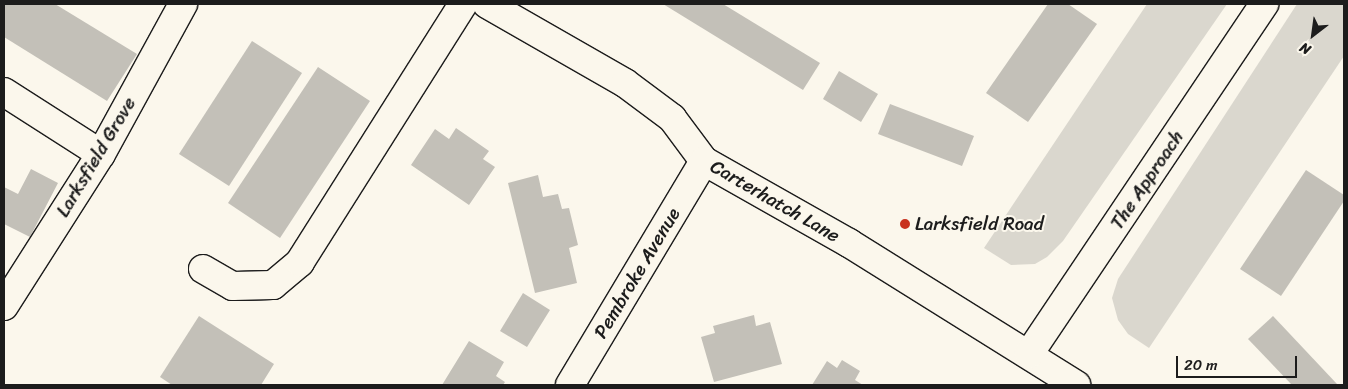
<!DOCTYPE html>
<html>
<head>
<meta charset="utf-8">
<style>
	body { margin:0 }
	#map { position:relative; width:1348px; height:389px; overflow:hidden; background:#fbf7ec; font-family:Sriracha,sans-serif }
	div>[style] { position:absolute }
	.green>* { inset:0; background:#dad7ce }
	.building>* { inset:0; background:#c3c0b8 }
	.roads { filter:drop-shadow(1px 0 #1c1c1c) drop-shadow(-1px 0 #1c1c1c) drop-shadow(0 1px #1c1c1c) drop-shadow(0 -1px #1c1c1c) }
	.minor>* { height:28px; margin:-14px; padding:0 14px; transform-origin:14px; border-radius:14px; background:#fbf7ec }
	.dots>* { width:14px; height:14px; translate:-50% -50%; box-sizing:border-box; border:2px solid #fbf7ec; border-radius:50% }
	span { translate:-50% -50%; white-space:nowrap; text-align:center; line-height:1.15; -webkit-text-stroke:4px #fbf7ec; paint-order:stroke }
	.street-label { font-size:19px; color:#1c1c1c }
	.poi-label { font-size:19px; color:#1c1c1c }
	.left { translate:0 -50%; text-align:left }
	.frame { position:absolute; inset:0; border:5px solid #1c1c1c; pointer-events:none }
	.north { position:absolute; left:1288px; top:10px; width:50px; height:50px; -webkit-text-stroke:4px #fbf7ec; paint-order:stroke; rotate:210deg; font-size:14px; font-weight:700; line-height:20px; text-align:center; color:#1c1c1c }
	.north::after { content:''; display:block; margin:auto; width:18px; height:22px; background:#1c1c1c; clip-path:polygon(50% 0,100% 100%,50% 72%,0 100%) }
	.scale { position:absolute; left:1176px; top:356px; width:121px; height:22px; box-sizing:border-box; border:2px solid #1c1c1c; border-top:0; padding-left:6px; font-size:15px; line-height:18px; white-space:nowrap; color:#1c1c1c; -webkit-text-stroke:4px #fbf7ec; paint-order:stroke }
</style>
</head>
<body>
<div id="map">
	<div class="green">
		<i style="clip-path:polygon(1147px 4px,1227px 4px,1063px 241px,1047px 257px,1035px 264px,1011px 265px,984px 248px)"></i>
		<i style="clip-path:polygon(1297px 4px,1344px 4px,1344px 56px,1149px 348px,1128px 334px,1118px 320px,1112px 298px,1118px 279px)"></i>
	</div>
	<div class="building">
		<i style="clip-path:polygon(4px 4px,55px 4px,137px 54px,107px 101px,4px 37px)"></i>
		<i style="clip-path:polygon(663px 4px,723px 4px,820px 63px,803px 90px)"></i>
		<i style="clip-path:polygon(1048px 4px,1068px 4px,1097px 24px,1028px 122px,986px 93px)"></i>
		<i style="clip-path:polygon(252px 41px,302px 73px,229px 186px,179px 154px)"></i>
		<i style="clip-path:polygon(318px 67px,370px 101px,280px 238px,228px 203px)"></i>
		<i style="clip-path:polygon(839px 71px,878px 94px,861px 122px,823px 99px)"></i>
		<i style="clip-path:polygon(890px 104px,974px 136px,962px 166px,878px 134px)"></i>
		<i style="clip-path:polygon(456px 128px,489px 151px,483px 159px,495px 167px,469px 205px,411px 165px,435px 129px,449px 139px)"></i>
		<i style="clip-path:polygon(31px 169px,58px 183px,30px 237px,4px 224px,4px 187px,18px 194px)"></i>
		<i style="clip-path:polygon(1306px 170px,1344px 195px,1344px 201px,1281px 296px,1240px 269px)"></i>
		<i style="clip-path:polygon(538px 175px,543px 197px,558px 194px,562px 209px,569px 208px,578px 245px,569px 248px,577px 283px,535px 293px,508px 183px)"></i>
		<i style="clip-path:polygon(523px 293px,550px 310px,527px 347px,500px 331px)"></i>
		<i style="clip-path:polygon(754px 315px,756px 326px,770px 322px,782px 364px,714px 382px,701px 337px,715px 333px,713px 326px)"></i>
		<i style="clip-path:polygon(199px 316px,274px 364px,261px 385px,172px 385px,160px 377px)"></i>
		<i style="clip-path:polygon(1273px 316px,1337px 384px,1335px 385px,1292px 385px,1248px 339px)"></i>
		<i style="clip-path:polygon(469px 341px,504px 362px,496px 376px,505px 382px,503px 385px,442px 385px)"></i>
		<i style="clip-path:polygon(842px 360px,860px 371px,855px 380px,863px 385px,812px 385px,827px 361px,837px 368px)"></i>
	</div>
	<div class="roads">
		<div class="minor">
			<i style="left:487px;top:4px;width:159px;rotate:29.8deg"></i>
			<i style="left:625px;top:83px;width:59px;rotate:36.7deg"></i>
			<i style="left:672px;top:118px;width:54px;rotate:53.3deg"></i>
			<i style="left:704px;top:161px;width:167px;rotate:29.5deg"></i>
			<i style="left:849px;top:243px;width:268px;rotate:32deg"></i>
			<i style="left:4px;top:92px;width:115px;rotate:32.6deg"></i>
			<i style="left:203px;top:269px;width:34px;rotate:30deg"></i>
			<i style="left:233px;top:286px;width:40px;rotate:-1.4deg"></i>
			<i style="left:273px;top:285px;width:35px;rotate:-40deg"></i>
			<i style="left:300px;top:262px;width:305px;rotate:-57.7deg"></i>
			<i style="left:4px;top:306px;width:180px;rotate:-57.5deg"></i>
			<i style="left:101px;top:154px;width:171px;rotate:-61.3deg"></i>
			<i style="left:1029px;top:354px;width:422px;rotate:-56.1deg"></i>
			<i style="left:570px;top:385px;width:261px;rotate:-59.1deg"></i>
		</div>
	</div>
	<div class="dots">
		<i style="left:905px;top:224px;background:#c8321e"></i>
	</div>
	<div class="street-label">
		<span style="left:96px;top:157px;rotate:-59deg">Larksfield Grove</span>
		<span style="left:1147px;top:180px;rotate:-56deg">The Approach</span>
		<span style="left:775px;top:201px;rotate:30deg">Carterhatch Lane</span>
		<span style="left:637px;top:273px;rotate:-59deg">Pembroke Avenue</span>
	</div>
	<div class="poi-label">
		<span class="left" style="left:915px;top:224px">Larksfield Road</span>
	</div>
	<div class="frame"></div>
	<div class="north">N</div>
	<div class="scale">20 m</div>
</div>
</body>
</html>
